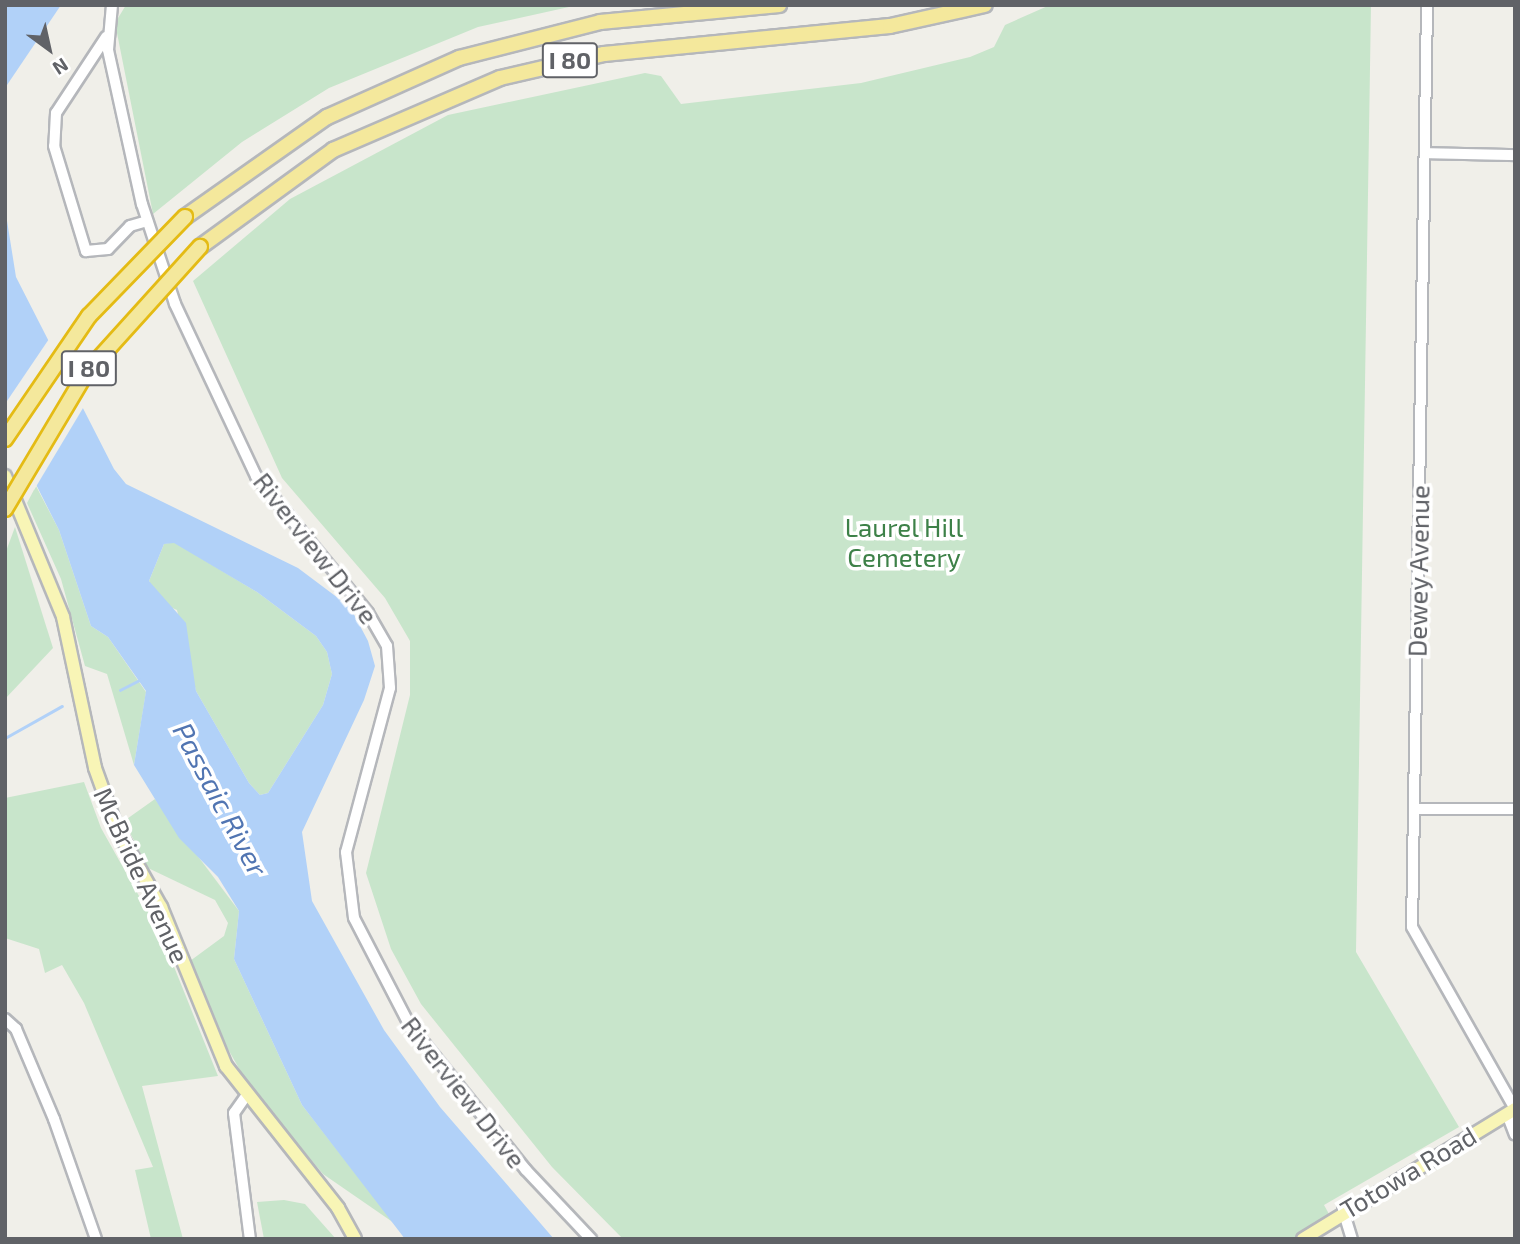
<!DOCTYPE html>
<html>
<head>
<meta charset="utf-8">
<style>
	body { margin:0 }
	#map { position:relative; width:1520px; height:1244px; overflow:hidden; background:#f0efe9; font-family:"Exo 2",sans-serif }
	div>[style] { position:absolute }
	.green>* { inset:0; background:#c8e5cb }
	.water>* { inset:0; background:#b1d1f8 }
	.pier>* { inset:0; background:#f0efe9 }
	.stream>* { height:2.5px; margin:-1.25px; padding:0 1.25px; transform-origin:1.25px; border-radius:1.25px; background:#b1d1f8 }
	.roads { filter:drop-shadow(2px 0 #b5b7bb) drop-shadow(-2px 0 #b5b7bb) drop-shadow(0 2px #b5b7bb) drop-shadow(0 -2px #b5b7bb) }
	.minor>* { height:10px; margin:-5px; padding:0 5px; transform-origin:5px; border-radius:5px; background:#fff }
	.major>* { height:12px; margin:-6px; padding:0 6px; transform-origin:6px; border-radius:6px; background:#f8f5b6 }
	.highway>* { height:14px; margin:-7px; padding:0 7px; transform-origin:7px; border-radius:7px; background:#f4e89c }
	.bridges { filter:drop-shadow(2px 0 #e4bb15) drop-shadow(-2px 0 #e4bb15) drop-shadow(0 2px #e4bb15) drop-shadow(0 -2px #e4bb15) }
	.highway-bridge>* { height:14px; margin:-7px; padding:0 7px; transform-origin:7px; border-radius:7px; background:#f4e89c }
	span { translate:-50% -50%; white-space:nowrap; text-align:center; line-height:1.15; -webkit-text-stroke:7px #fff; paint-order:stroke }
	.shield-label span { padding:2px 5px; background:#fff; border:2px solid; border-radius:5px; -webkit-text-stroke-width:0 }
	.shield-label { font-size:24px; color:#606267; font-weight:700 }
	.park-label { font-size:26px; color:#3d8148 }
	.street-label { font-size:26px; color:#606267 }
	.water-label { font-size:28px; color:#5175b2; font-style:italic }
	.frame { position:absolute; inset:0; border:7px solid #606267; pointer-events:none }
	.north { position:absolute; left:14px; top:14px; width:70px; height:70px; -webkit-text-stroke:5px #fff; paint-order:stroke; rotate:147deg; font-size:19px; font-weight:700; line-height:28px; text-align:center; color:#606267 }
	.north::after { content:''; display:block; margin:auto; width:24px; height:32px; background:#606267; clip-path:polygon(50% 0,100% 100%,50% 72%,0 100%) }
</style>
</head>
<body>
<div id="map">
	<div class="green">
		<i style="clip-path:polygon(126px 5px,578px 5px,478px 27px,329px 88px,242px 142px,153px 214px,115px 23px)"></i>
		<i style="clip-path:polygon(1050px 5px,1371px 5px,1356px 952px,1459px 1127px,1324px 1205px,1329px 1214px,1296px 1239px,623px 1239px,552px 1167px,421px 1004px,391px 949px,366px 873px,410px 695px,410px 641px,385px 598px,282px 478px,193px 281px,290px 199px,448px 115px,645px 73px,661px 76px,681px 104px,861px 83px,970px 57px,994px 47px,1005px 25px)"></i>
		<i style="clip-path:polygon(36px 486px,59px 530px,91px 626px,108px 637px,146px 692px,134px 765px,107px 674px,85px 666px,61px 579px,27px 503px)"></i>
		<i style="clip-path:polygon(15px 527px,53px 648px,5px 699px,5px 554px)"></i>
		<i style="clip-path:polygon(174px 542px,257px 592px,316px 636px,327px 652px,332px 674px,323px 705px,268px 793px,260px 795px,249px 783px,196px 691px,177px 610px,163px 604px,149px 581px,164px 544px)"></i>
		<i style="clip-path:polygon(84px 782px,101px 828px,162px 937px,218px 1076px,142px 1086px,183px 1239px,151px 1239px,135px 1170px,153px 1167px,84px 1003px,62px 965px,45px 973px,39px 949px,5px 938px,5px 798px)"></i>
		<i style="clip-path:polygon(155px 799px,239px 911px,234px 959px,302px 1105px,394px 1223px,323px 1174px,249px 1086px,220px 1035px,190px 961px,224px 936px,228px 923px,215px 900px,148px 868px,124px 821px)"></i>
		<i style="clip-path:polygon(284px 1200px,305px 1204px,336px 1239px,264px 1239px,257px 1202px)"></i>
	</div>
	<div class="water">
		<i style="clip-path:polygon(5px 5px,61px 5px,5px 88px)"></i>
		<i style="clip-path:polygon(evenodd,5px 208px,16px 277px,114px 469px,126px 484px,298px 568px,350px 607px,368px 641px,375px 666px,364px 700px,302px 832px,312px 901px,384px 1030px,440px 1107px,554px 1239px,405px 1239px,302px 1105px,234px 959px,239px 911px,218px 877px,179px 838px,134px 765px,146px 691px,108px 637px,91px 626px,59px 530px,5px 423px,5px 208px,174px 543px,257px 592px,316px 636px,327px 652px,332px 674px,323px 705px,268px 793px,260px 795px,249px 783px,196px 691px,186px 623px,149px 581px,164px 544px,174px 543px)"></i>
	</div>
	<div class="pier">
		<i style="clip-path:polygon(51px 336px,86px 403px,34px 490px,5px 431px,5px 404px)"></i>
	</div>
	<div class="stream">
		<i style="left:120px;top:690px;width:22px;rotate:-27deg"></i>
		<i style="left:5px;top:738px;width:65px;rotate:-29.3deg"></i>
	</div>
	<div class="roads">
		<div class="minor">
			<i style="left:112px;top:5px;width:45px;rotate:95.1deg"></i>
			<i style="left:108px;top:50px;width:158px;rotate:77.6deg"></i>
			<i style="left:142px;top:204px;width:105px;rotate:71.7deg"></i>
			<i style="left:175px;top:304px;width:190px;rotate:64.8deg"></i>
			<i style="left:256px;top:476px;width:177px;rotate:50.7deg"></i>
			<i style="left:368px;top:613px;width:38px;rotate:60deg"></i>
			<i style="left:387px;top:646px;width:42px;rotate:85.9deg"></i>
			<i style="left:390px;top:688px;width:170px;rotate:105deg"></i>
			<i style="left:346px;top:852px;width:66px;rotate:83.1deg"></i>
			<i style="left:354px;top:918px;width:119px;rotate:62.6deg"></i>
			<i style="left:409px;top:1024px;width:187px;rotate:51.3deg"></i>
			<i style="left:526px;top:1170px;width:95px;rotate:46.7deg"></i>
			<i style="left:1427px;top:5px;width:922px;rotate:90.93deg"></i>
			<i style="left:1412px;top:927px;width:209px;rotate:60.5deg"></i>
			<i style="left:106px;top:37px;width:91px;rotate:123.3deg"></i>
			<i style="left:56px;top:113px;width:33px;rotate:93deg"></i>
			<i style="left:54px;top:146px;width:110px;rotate:73.1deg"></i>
			<i style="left:86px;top:251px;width:22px;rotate:-5deg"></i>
			<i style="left:108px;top:249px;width:32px;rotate:-46deg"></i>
			<i style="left:130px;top:226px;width:18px;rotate:-16deg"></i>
			<i style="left:1425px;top:153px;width:90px;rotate:1.3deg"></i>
			<i style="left:1414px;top:809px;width:101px"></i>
			<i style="left:5px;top:1019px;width:15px;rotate:42deg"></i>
			<i style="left:16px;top:1029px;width:98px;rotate:67.1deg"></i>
			<i style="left:54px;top:1119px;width:127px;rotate:70.7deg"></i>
			<i style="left:246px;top:1096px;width:21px;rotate:125deg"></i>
			<i style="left:234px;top:1113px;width:127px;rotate:82.8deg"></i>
			<i style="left:1507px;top:1114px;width:22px;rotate:69deg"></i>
			<i style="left:1343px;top:1210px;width:30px;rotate:73deg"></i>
		</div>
		<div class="major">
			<i style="left:5px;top:476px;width:152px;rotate:67.6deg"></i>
			<i style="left:63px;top:617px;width:154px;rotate:78deg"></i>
			<i style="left:95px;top:768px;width:65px;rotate:70.2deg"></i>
			<i style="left:117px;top:829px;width:90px;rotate:60.6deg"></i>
			<i style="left:161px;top:907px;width:172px;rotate:67.8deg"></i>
			<i style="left:226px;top:1066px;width:181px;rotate:51.7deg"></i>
			<i style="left:338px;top:1208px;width:35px;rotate:61deg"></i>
			<i style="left:1303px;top:1239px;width:249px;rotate:-31.5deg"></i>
		</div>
		<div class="highway">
			<i style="left:185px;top:217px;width:174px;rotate:-35.2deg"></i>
			<i style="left:327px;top:117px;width:145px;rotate:-24.1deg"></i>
			<i style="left:459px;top:58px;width:146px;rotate:-14.3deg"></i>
			<i style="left:600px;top:22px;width:180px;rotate:-5.4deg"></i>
			<i style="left:200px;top:247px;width:165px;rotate:-36.1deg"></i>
			<i style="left:333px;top:150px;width:182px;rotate:-23.3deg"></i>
			<i style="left:500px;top:78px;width:107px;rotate:-13deg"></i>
			<i style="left:604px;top:54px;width:287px;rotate:-5.6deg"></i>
			<i style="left:890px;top:26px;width:97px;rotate:-12.5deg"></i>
		</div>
	</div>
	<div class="bridges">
		<div class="highway-bridge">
			<i style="left:5px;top:439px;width:149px;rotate:-55.7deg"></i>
			<i style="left:89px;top:316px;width:138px;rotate:-45.9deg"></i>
			<i style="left:5px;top:509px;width:158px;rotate:-59.2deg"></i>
			<i style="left:86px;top:373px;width:170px;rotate:-47.9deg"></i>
		</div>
	</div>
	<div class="shield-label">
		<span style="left:570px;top:60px">I 80</span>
		<span style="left:89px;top:368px">I 80</span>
	</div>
	<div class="park-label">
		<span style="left:904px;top:542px">Laurel Hill<br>Cemetery</span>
	</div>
	<div class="street-label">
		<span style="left:316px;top:548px;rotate:52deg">Riverview Drive</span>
		<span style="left:1418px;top:571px;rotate:-89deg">Dewey Avenue</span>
		<span style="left:142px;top:875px;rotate:65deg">McBride Avenue</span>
		<span style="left:464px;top:1092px;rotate:52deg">Riverview Drive</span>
		<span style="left:1408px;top:1172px;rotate:-31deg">Totowa Road</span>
	</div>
	<div class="water-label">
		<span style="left:221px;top:799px;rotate:62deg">Passaic River</span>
	</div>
	<div class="frame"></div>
	<div class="north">N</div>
</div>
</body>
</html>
